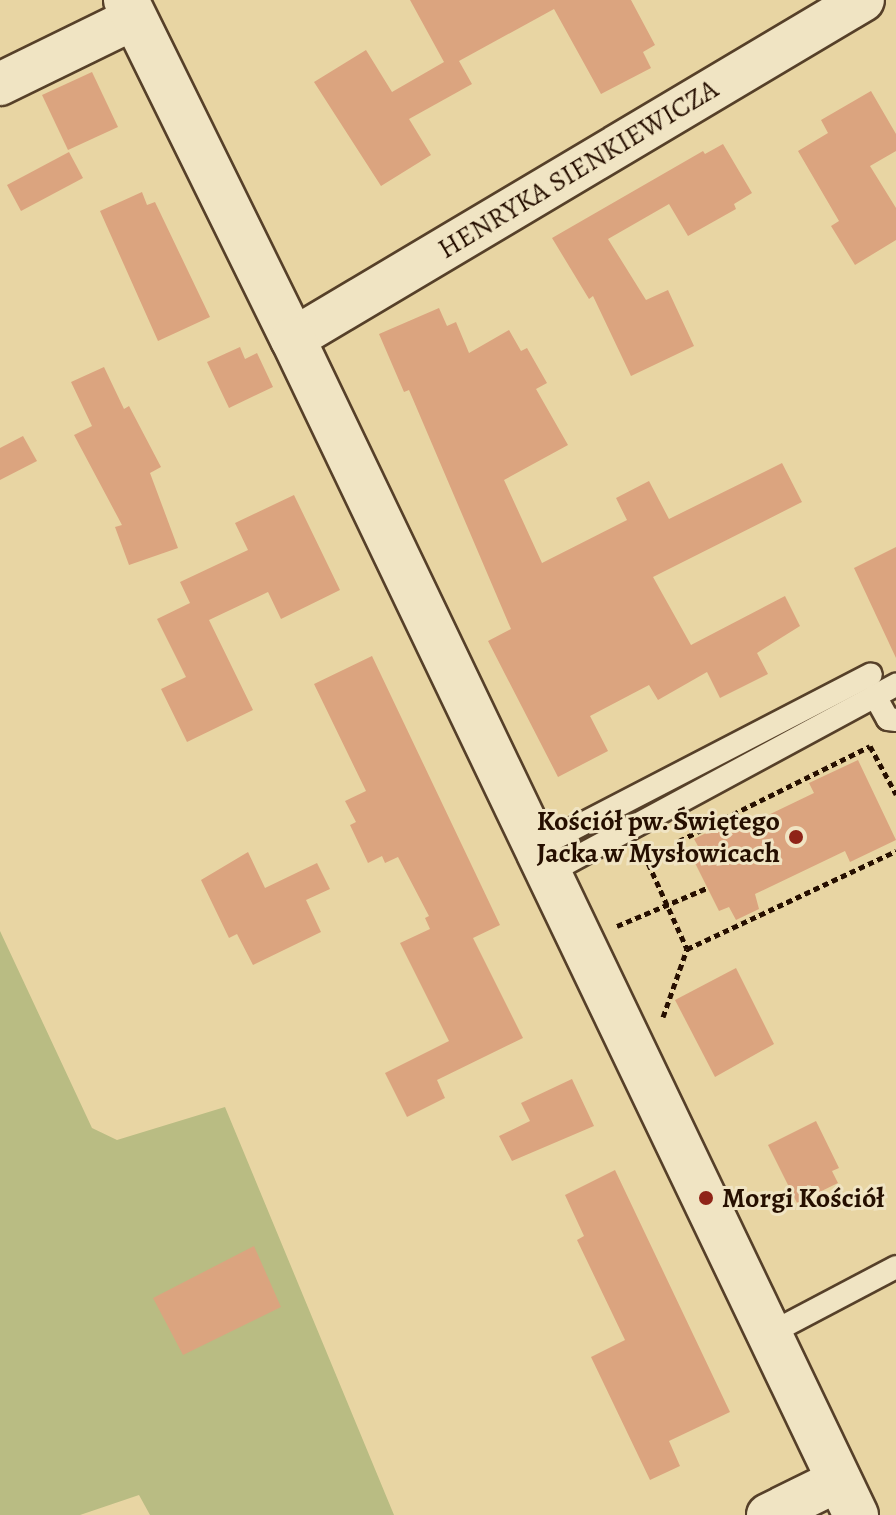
<!DOCTYPE html>
<html>
<head>
<meta charset="utf-8">
<style>
	body { margin:0 }
	#map { position:relative; width:896px; height:1515px; overflow:hidden; background:#e8d5a3; font-family:Alegreya,serif }
	div>[style] { position:absolute }
	.green>* { inset:0; background:#b9bc83 }
	.building>* { inset:0; background:#dba47f }
	.path>* { height:5px; margin-top:-2.5px; transform-origin:0; background:repeating-linear-gradient(90deg,#260f00 0 6px,transparent 0 10px) }
	.roads { filter:drop-shadow(2px 0 #564029) drop-shadow(-2px 0 #564029) drop-shadow(0 2px #564029) drop-shadow(0 -2px #564029) }
	.lane>* { height:22px; margin:-11px; padding:0 11px; transform-origin:11px; border-radius:11px; background:#f0e4c3 }
	.street>* { height:42px; margin:-21px; padding:0 21px; transform-origin:21px; border-radius:21px; background:#f0e4c3 }
	.secondary>* { height:44px; margin:-22px; padding:0 22px; transform-origin:22px; border-radius:22px; background:#f0e4c3 }
	.dots>* { width:22px; height:22px; translate:-50% -50%; box-sizing:border-box; border:4px solid #f0e4c3; border-radius:50% }
	span { translate:-50% -50%; white-space:nowrap; text-align:center; line-height:1.15; -webkit-text-stroke:6px #f0e4c3; paint-order:stroke }
	.street-label { font-size:28px; color:#260f00 }
	.poi-label { font-size:28px; color:#260f00; font-weight:700 }
	.right { translate:-100% -50%; text-align:right }
	.left { translate:0 -50%; text-align:left }
</style>
</head>
<body>
<div id="map">
	<div class="green">
		<i style="clip-path:polygon(0 931px,92px 1128px,117px 1140px,225px 1107px,394px 1515px,150px 1515px,139px 1495px,80px 1515px,0 1515px)"></i>
	</div>
	<div class="building">
		<i style="clip-path:polygon(410px 0,631px 0,655px 45px,643px 52px,651px 68px,601px 94px,554px 9px,459px 61px,472px 84px,409px 119px,431px 155px,381px 186px,314px 82px,366px 50px,392px 92px,444px 62px)"></i>
		<i style="clip-path:polygon(92px 72px,118px 127px,68px 150px,42px 95px)"></i>
		<i style="clip-path:polygon(871px 91px,896px 134px,896px 151px,870px 166px,896px 208px,896px 240px,855px 265px,831px 226px,839px 221px,798px 151px,828px 133px,821px 120px)"></i>
		<i style="clip-path:polygon(723px 144px,752px 193px,734px 204px,736px 209px,688px 236px,669px 204px,608px 239px,646px 300px,668px 290px,694px 346px,631px 376px,593px 296px,589px 299px,552px 238px,703px 151px,705px 154px)"></i>
		<i style="clip-path:polygon(69px 152px,83px 178px,21px 211px,7px 185px)"></i>
		<i style="clip-path:polygon(142px 192px,147px 205px,155px 202px,210px 317px,158px 341px,100px 211px)"></i>
		<i style="clip-path:polygon(439px 308px,447px 326px,456px 322px,469px 353px,509px 330px,521px 351px,527px 348px,547px 383px,536px 389px,568px 445px,504px 480px,542px 563px,627px 520px,616px 498px,649px 481px,669px 519px,782px 463px,802px 502px,653px 577px,691px 645px,785px 596px,800px 626px,757px 653px,768px 674px,720px 698px,707px 672px,658px 700px,649px 685px,590px 716px,608px 751px,558px 777px,488px 641px,511px 629px,409px 390px,404px 392px,379px 334px)"></i>
		<i style="clip-path:polygon(240px 347px,245px 359px,257px 353px,273px 387px,229px 408px,207px 362px)"></i>
		<i style="clip-path:polygon(104px 367px,124px 409px,129px 406px,161px 467px,150px 473px,178px 548px,129px 565px,115px 527px,122px 525px,74px 435px,92px 426px,71px 382px)"></i>
		<i style="clip-path:polygon(23px 436px,37px 461px,0 480px,0 448px)"></i>
		<i style="clip-path:polygon(294px 495px,340px 590px,281px 619px,268px 592px,209px 620px,253px 710px,187px 742px,161px 689px,186px 677px,157px 619px,190px 603px,180px 582px,248px 550px,235px 523px)"></i>
		<i style="clip-path:polygon(896px 547px,896px 658px,854px 568px)"></i>
		<i style="clip-path:polygon(372px 656px,500px 925px,473px 938px,523px 1038px,437px 1080px,445px 1098px,407px 1117px,385px 1073px,449px 1041px,400px 943px,430px 929px,425px 918px,429px 916px,398px 857px,385px 863px,382px 856px,368px 863px,350px 825px,356px 822px,345px 801px,366px 791px,314px 684px)"></i>
		<i style="clip-path:polygon(858px 760px,896px 840px,850px 862px,845px 851px,755px 894px,759px 909px,736px 920px,729px 907px,719px 911px,690px 853px,699px 848px,694px 839px,720px 826px,725px 836px,814px 793px,809px 783px)"></i>
		<i style="clip-path:polygon(248px 852px,265px 888px,317px 863px,330px 889px,306px 900px,321px 932px,253px 965px,237px 934px,229px 938px,201px 880px)"></i>
		<i style="clip-path:polygon(736px 968px,774px 1044px,715px 1077px,675px 1000px)"></i>
		<i style="clip-path:polygon(572px 1079px,594px 1126px,512px 1161px,499px 1136px,530px 1121px,521px 1103px)"></i>
		<i style="clip-path:polygon(816px 1121px,839px 1168px,832px 1171px,838px 1183px,797px 1203px,768px 1145px)"></i>
		<i style="clip-path:polygon(615px 1170px,730px 1412px,669px 1441px,680px 1466px,650px 1480px,591px 1357px,625px 1340px,577px 1240px,584px 1236px,565px 1195px)"></i>
		<i style="clip-path:polygon(254px 1246px,281px 1307px,183px 1355px,153px 1298px)"></i>
	</div>
	<div class="path">
		<i style="left:679px;top:841px;width:213px;rotate:-26.4deg"></i>
		<i style="left:870px;top:746px;width:55px;rotate:61.6deg"></i>
		<i style="left:644px;top:854px;width:104px;rotate:65.6deg"></i>
		<i style="left:617px;top:926px;width:98px;rotate:-22.9deg"></i>
		<i style="left:663px;top:1017px;width:72px;rotate:-70.6deg"></i>
		<i style="left:687px;top:949px;width:231px;rotate:-25.1deg"></i>
	</div>
	<div class="roads">
		<div class="lane">
			<i style="left:875px;top:696px;width:26px;rotate:61deg"></i>
			<i style="left:888px;top:719px;width:8px;rotate:7deg"></i>
			<i style="left:536px;top:848px;width:377px;rotate:-27.4deg"></i>
			<i style="left:548px;top:873px;width:396px;rotate:-28.4deg"></i>
			<i style="left:771px;top:1333px;width:141px;rotate:-27.8deg"></i>
		</div>
		<div class="street">
			<i style="left:0;top:84px;width:150px;rotate:-26.1deg"></i>
			<i style="left:293px;top:339px;width:663px;rotate:-30.74deg"></i>
			<i style="left:768px;top:1515px;width:79px;rotate:-26.2deg"></i>
		</div>
		<div class="secondary">
			<i style="left:126px;top:0;width:378px;rotate:63.8deg"></i>
			<i style="left:293px;top:339px;width:1304px;rotate:64.42deg"></i>
		</div>
	</div>
	<div class="dots">
		<i style="left:796px;top:837px;background:#8f2418"></i>
		<i style="left:706px;top:1198px;background:#8f2418"></i>
	</div>
	<div class="street-label">
		<span style="left:578px;top:169px;rotate:-31deg">HENRYKA SIENKIEWICZA</span>
	</div>
	<div class="poi-label">
		<span class="right" style="left:780px;top:837px">Kościół pw. Świętego<br>Jacka w Mysłowicach</span>
		<span class="left" style="left:722px;top:1198px">Morgi Kościół</span>
	</div>
</div>
</body>
</html>
